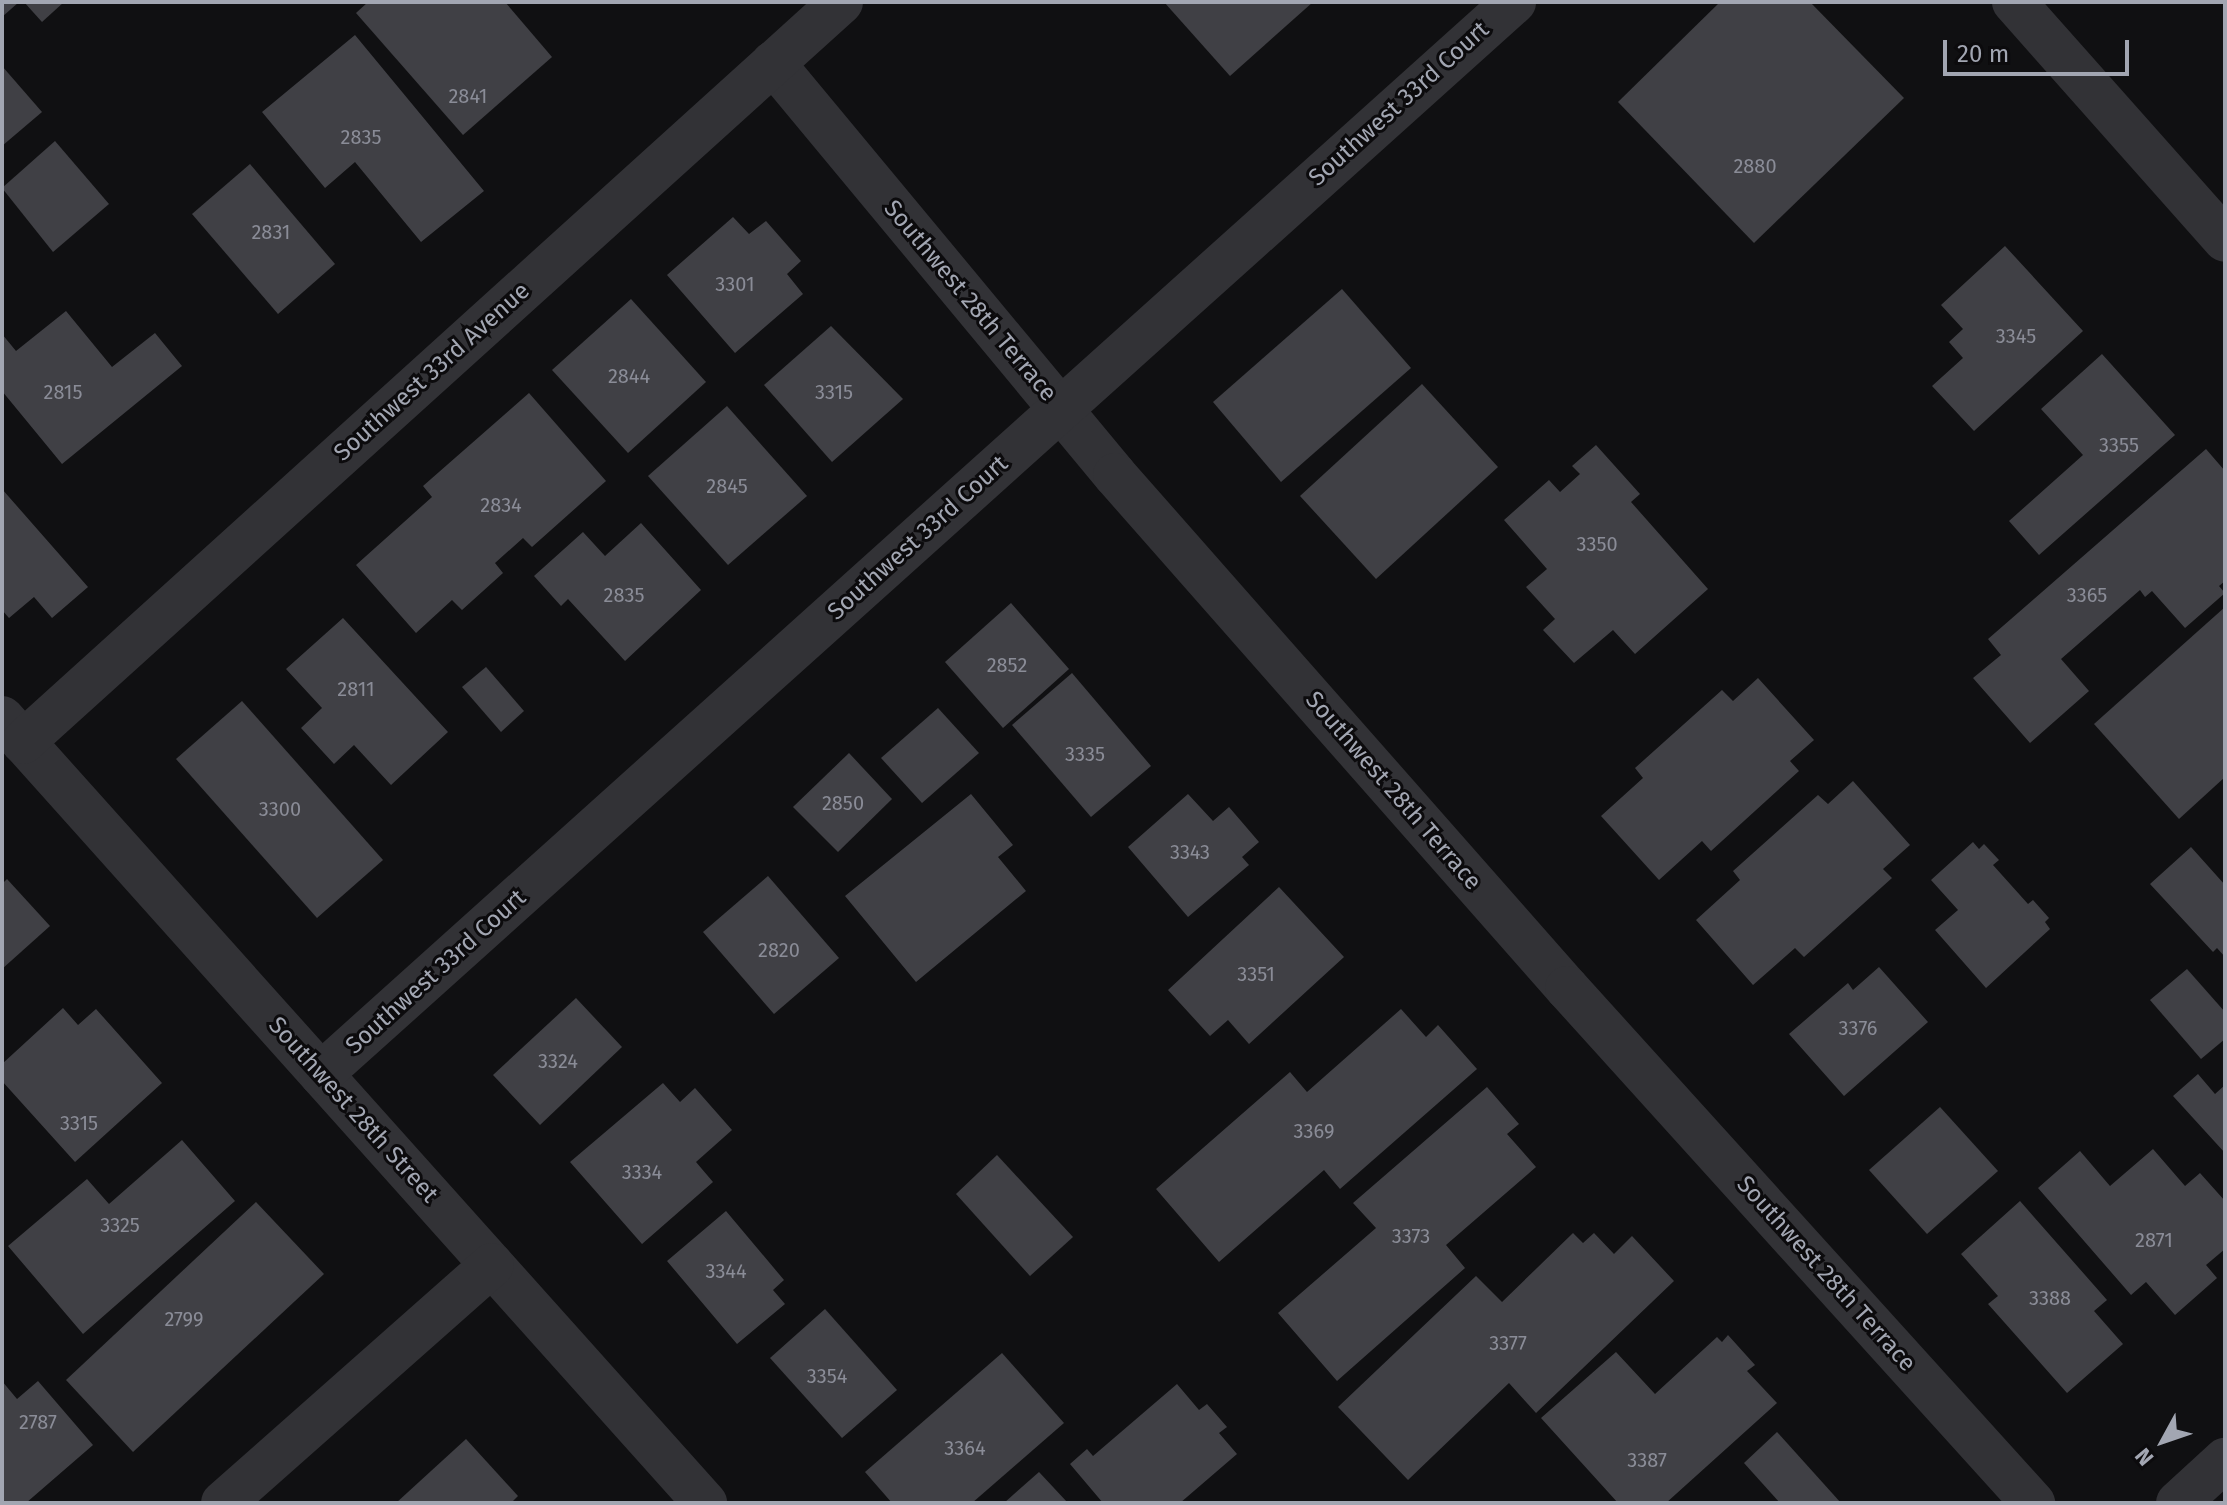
<!DOCTYPE html>
<html>
<head>
<meta charset="utf-8">
<style>
	body { margin:0 }
	#map { position:relative; width:2227px; height:1505px; overflow:hidden; background:#101012; font-family:"Fira Sans",sans-serif }
	div>[style] { position:absolute }
	.building>* { inset:0; background:#404045 }
	.minor>* { height:44px; margin:-22px; padding:0 22px; transform-origin:22px; border-radius:22px; background:#323236 }
	span { translate:-50% -50%; white-space:nowrap; text-align:center; line-height:1.15; -webkit-text-stroke:6px #0c0b0d; paint-order:stroke }
	.number-label { font-size:20px; color:#8a8c97 }
	.number-label span { -webkit-text-stroke-width:0 }
	.street-label { font-size:24px; color:#a2a6b2 }
	.frame { position:absolute; inset:0; border:4px solid #a2a6b2; pointer-events:none }
	.north { position:absolute; left:2123px; top:1401px; width:80px; height:80px; -webkit-text-stroke:6px #0c0b0d; paint-order:stroke; rotate:230deg; font-size:22px; font-weight:700; line-height:32px; text-align:center; color:#a2a6b2 }
	.north::after { content:''; display:block; margin:auto; width:28px; height:36px; background:#a2a6b2; clip-path:polygon(50% 0,100% 100%,50% 72%,0 100%) }
	.scale { position:absolute; left:1943px; top:40px; width:186px; height:36px; box-sizing:border-box; border:4px solid #a2a6b2; border-top:0; padding-left:10px; font-size:24px; line-height:28px; white-space:nowrap; color:#a2a6b2; -webkit-text-stroke:6px #0c0b0d; paint-order:stroke }
</style>
</head>
<body>
<div id="map">
	<div class="building">
		<i style="clip-path:polygon(2px 2px,19px 2px,2px 17px)"></i>
		<i style="clip-path:polygon(24px 2px,64px 2px,42px 22px)"></i>
		<i style="clip-path:polygon(368px 2px,505px 2px,552px 57px,463px 135px,356px 13px)"></i>
		<i style="clip-path:polygon(1164px 2px,1313px 2px,1230px 76px)"></i>
		<i style="clip-path:polygon(1720px 2px,1810px 2px,1904px 98px,1754px 243px,1618px 102px)"></i>
		<i style="clip-path:polygon(355px 35px,484px 191px,421px 242px,355px 162px,325px 188px,262px 112px)"></i>
		<i style="clip-path:polygon(2px 66px,42px 112px,2px 146px)"></i>
		<i style="clip-path:polygon(55px 141px,109px 204px,53px 252px,2px 188px)"></i>
		<i style="clip-path:polygon(250px 164px,335px 264px,278px 314px,192px 214px)"></i>
		<i style="clip-path:polygon(733px 217px,749px 234px,766px 221px,801px 261px,787px 274px,803px 294px,735px 353px,667px 275px)"></i>
		<i style="clip-path:polygon(2005px 246px,2083px 331px,1974px 431px,1932px 386px,1963px 358px,1949px 342px,1963px 329px,1941px 305px)"></i>
		<i style="clip-path:polygon(1342px 289px,1411px 368px,1281px 482px,1213px 402px)"></i>
		<i style="clip-path:polygon(631px 299px,706px 382px,628px 453px,552px 370px)"></i>
		<i style="clip-path:polygon(66px 311px,112px 367px,155px 333px,182px 366px,62px 464px,2px 391px,2px 334px,16px 351px)"></i>
		<i style="clip-path:polygon(831px 326px,903px 399px,832px 462px,764px 385px)"></i>
		<i style="clip-path:polygon(2102px 354px,2175px 435px,2039px 555px,2009px 521px,2083px 455px,2041px 409px)"></i>
		<i style="clip-path:polygon(1422px 384px,1498px 467px,1376px 579px,1300px 496px)"></i>
		<i style="clip-path:polygon(529px 393px,606px 481px,532px 547px,523px 538px,495px 563px,503px 573px,462px 610px,452px 600px,416px 633px,356px 565px,432px 497px,423px 486px)"></i>
		<i style="clip-path:polygon(727px 406px,807px 496px,728px 565px,648px 476px)"></i>
		<i style="clip-path:polygon(1596px 445px,1640px 494px,1631px 502px,1708px 589px,1635px 654px,1613px 630px,1574px 663px,1543px 630px,1555px 619px,1526px 587px,1547px 569px,1504px 520px,1549px 480px,1560px 492px,1580px 474px,1572px 466px)"></i>
		<i style="clip-path:polygon(2206px 449px,2225px 471px,2225px 581px,2219px 586px,2225px 593px,2185px 628px,2152px 591px,2145px 597px,2140px 590px,2061px 659px,2089px 691px,2030px 743px,1973px 678px,2001px 655px,1988px 639px)"></i>
		<i style="clip-path:polygon(2px 489px,88px 587px,52px 618px,34px 597px,9px 618px,2px 610px)"></i>
		<i style="clip-path:polygon(641px 523px,701px 590px,625px 661px,568px 599px,561px 606px,534px 576px,583px 532px,605px 556px)"></i>
		<i style="clip-path:polygon(1011px 603px,1069px 669px,1003px 728px,945px 662px)"></i>
		<i style="clip-path:polygon(2225px 607px,2225px 777px,2179px 819px,2094px 724px)"></i>
		<i style="clip-path:polygon(343px 618px,448px 732px,391px 785px,354px 745px,334px 764px,301px 728px,322px 708px,286px 669px)"></i>
		<i style="clip-path:polygon(486px 667px,524px 711px,501px 732px,462px 687px)"></i>
		<i style="clip-path:polygon(1072px 673px,1151px 766px,1091px 817px,1012px 725px)"></i>
		<i style="clip-path:polygon(1758px 678px,1814px 740px,1790px 761px,1799px 771px,1711px 851px,1702px 841px,1659px 880px,1601px 816px,1643px 778px,1635px 768px,1722px 690px,1733px 701px)"></i>
		<i style="clip-path:polygon(242px 701px,383px 860px,317px 918px,176px 759px)"></i>
		<i style="clip-path:polygon(938px 708px,979px 753px,922px 803px,881px 758px)"></i>
		<i style="clip-path:polygon(849px 753px,892px 799px,838px 852px,793px 807px)"></i>
		<i style="clip-path:polygon(1853px 781px,1910px 845px,1883px 869px,1892px 878px,1804px 957px,1795px 948px,1753px 985px,1696px 920px,1740px 880px,1733px 871px,1818px 795px,1828px 804px)"></i>
		<i style="clip-path:polygon(971px 794px,1013px 845px,998px 857px,1026px 891px,916px 982px,845px 896px)"></i>
		<i style="clip-path:polygon(1188px 794px,1213px 821px,1229px 807px,1259px 842px,1242px 857px,1249px 865px,1188px 917px,1128px 847px)"></i>
		<i style="clip-path:polygon(1973px 842px,1979px 849px,1984px 844px,1999px 860px,1993px 865px,2028px 904px,2033px 900px,2049px 918px,2045px 922px,2050px 929px,1986px 988px,1935px 930px,1958px 910px,1931px 880px)"></i>
		<i style="clip-path:polygon(2191px 847px,2225px 885px,2225px 957px,2217px 948px,2213px 952px,2150px 884px)"></i>
		<i style="clip-path:polygon(768px 876px,839px 958px,774px 1014px,703px 932px)"></i>
		<i style="clip-path:polygon(7px 879px,50px 926px,2px 969px,2px 884px)"></i>
		<i style="clip-path:polygon(1279px 887px,1344px 957px,1249px 1044px,1228px 1020px,1210px 1036px,1168px 990px)"></i>
		<i style="clip-path:polygon(1879px 967px,1928px 1022px,1844px 1096px,1789px 1034px,1848px 983px,1853px 990px)"></i>
		<i style="clip-path:polygon(2187px 969px,2225px 1012px,2225px 1039px,2201px 1059px,2150px 1000px)"></i>
		<i style="clip-path:polygon(576px 998px,622px 1047px,540px 1125px,493px 1075px)"></i>
		<i style="clip-path:polygon(63px 1008px,78px 1025px,96px 1009px,162px 1083px,75px 1162px,2px 1081px,2px 1064px)"></i>
		<i style="clip-path:polygon(1401px 1009px,1426px 1037px,1438px 1025px,1477px 1069px,1340px 1189px,1324px 1170px,1219px 1262px,1156px 1189px,1290px 1072px,1307px 1092px)"></i>
		<i style="clip-path:polygon(2198px 1074px,2215px 1094px,2225px 1085px,2225px 1153px,2173px 1096px)"></i>
		<i style="clip-path:polygon(663px 1083px,680px 1102px,695px 1088px,732px 1130px,696px 1162px,713px 1182px,642px 1244px,570px 1162px)"></i>
		<i style="clip-path:polygon(1487px 1087px,1519px 1124px,1507px 1134px,1536px 1167px,1446px 1245px,1465px 1268px,1337px 1381px,1278px 1313px,1376px 1228px,1353px 1203px)"></i>
		<i style="clip-path:polygon(1940px 1107px,1998px 1171px,1927px 1234px,1869px 1170px)"></i>
		<i style="clip-path:polygon(182px 1140px,235px 1201px,83px 1334px,8px 1246px,87px 1179px,109px 1204px)"></i>
		<i style="clip-path:polygon(2153px 1149px,2185px 1186px,2200px 1173px,2225px 1201px,2225px 1249px,2206px 1265px,2217px 1278px,2175px 1315px,2146px 1282px,2131px 1295px,2038px 1188px,2080px 1151px,2110px 1186px)"></i>
		<i style="clip-path:polygon(997px 1155px,1073px 1237px,1030px 1276px,956px 1194px)"></i>
		<i style="clip-path:polygon(2020px 1201px,2107px 1300px,2094px 1311px,2123px 1344px,2067px 1393px,1988px 1304px,1998px 1296px,1961px 1254px)"></i>
		<i style="clip-path:polygon(256px 1202px,324px 1274px,133px 1452px,66px 1380px)"></i>
		<i style="clip-path:polygon(726px 1211px,784px 1280px,773px 1290px,785px 1304px,737px 1344px,667px 1261px)"></i>
		<i style="clip-path:polygon(1573px 1233px,1583px 1243px,1594px 1233px,1614px 1254px,1632px 1236px,1674px 1281px,1536px 1413px,1509px 1383px,1408px 1480px,1338px 1407px,1476px 1276px,1502px 1302px)"></i>
		<i style="clip-path:polygon(825px 1309px,897px 1390px,842px 1438px,770px 1358px)"></i>
		<i style="clip-path:polygon(1728px 1335px,1755px 1365px,1747px 1371px,1777px 1403px,1666px 1503px,1618px 1503px,1541px 1418px,1616px 1352px,1655px 1394px,1717px 1337px,1722px 1342px)"></i>
		<i style="clip-path:polygon(1002px 1353px,1064px 1423px,972px 1503px,892px 1503px,865px 1472px)"></i>
		<i style="clip-path:polygon(2px 1381px,17px 1399px,38px 1381px,93px 1445px,26px 1503px,2px 1503px)"></i>
		<i style="clip-path:polygon(1177px 1384px,1199px 1410px,1207px 1404px,1227px 1427px,1219px 1433px,1237px 1454px,1180px 1503px,1103px 1503px,1070px 1464px,1087px 1449px,1093px 1456px)"></i>
		<i style="clip-path:polygon(1777px 1432px,1841px 1503px,1780px 1503px,1744px 1463px)"></i>
		<i style="clip-path:polygon(466px 1439px,518px 1496px,511px 1503px,396px 1503px)"></i>
		<i style="clip-path:polygon(1039px 1472px,1068px 1503px,1004px 1503px)"></i>
	</div>
	<div class="minor">
		<i style="left:2014px;top:2px;width:318px;rotate:48.4deg"></i>
		<i style="left:773px;top:63px;width:535px;rotate:50.3deg"></i>
		<i style="left:1115px;top:475px;width:684px;rotate:48.62deg"></i>
		<i style="left:1567px;top:988px;width:695px;rotate:47.86deg"></i>
		<i style="left:2px;top:718px;width:1054px;rotate:48.15deg"></i>
		<i style="left:23px;top:742px;width:1103px;rotate:-42.13deg"></i>
		<i style="left:321px;top:1074px;width:1604px;rotate:-41.94deg"></i>
		<i style="left:223px;top:1503px;width:359px;rotate:-41.5deg"></i>
		<i style="left:2178px;top:1503px;width:64px;rotate:-42.5deg"></i>
	</div>
	<div class="number-label">
		<span style="left:468px;top:96px">2841</span>
		<span style="left:361px;top:137px">2835</span>
		<span style="left:1755px;top:166px">2880</span>
		<span style="left:271px;top:232px">2831</span>
		<span style="left:735px;top:284px">3301</span>
		<span style="left:2016px;top:336px">3345</span>
		<span style="left:629px;top:376px">2844</span>
		<span style="left:63px;top:392px">2815</span>
		<span style="left:834px;top:392px">3315</span>
		<span style="left:2119px;top:445px">3355</span>
		<span style="left:727px;top:486px">2845</span>
		<span style="left:501px;top:505px">2834</span>
		<span style="left:1597px;top:544px">3350</span>
		<span style="left:624px;top:595px">2835</span>
		<span style="left:2087px;top:595px">3365</span>
		<span style="left:1007px;top:665px">2852</span>
		<span style="left:356px;top:689px">2811</span>
		<span style="left:1085px;top:754px">3335</span>
		<span style="left:843px;top:803px">2850</span>
		<span style="left:280px;top:809px">3300</span>
		<span style="left:1190px;top:852px">3343</span>
		<span style="left:779px;top:950px">2820</span>
		<span style="left:1256px;top:974px">3351</span>
		<span style="left:1858px;top:1028px">3376</span>
		<span style="left:558px;top:1061px">3324</span>
		<span style="left:79px;top:1123px">3315</span>
		<span style="left:1314px;top:1131px">3369</span>
		<span style="left:642px;top:1172px">3334</span>
		<span style="left:120px;top:1225px">3325</span>
		<span style="left:1411px;top:1236px">3373</span>
		<span style="left:2154px;top:1240px">2871</span>
		<span style="left:726px;top:1271px">3344</span>
		<span style="left:2050px;top:1298px">3388</span>
		<span style="left:184px;top:1319px">2799</span>
		<span style="left:1508px;top:1343px">3377</span>
		<span style="left:827px;top:1376px">3354</span>
		<span style="left:38px;top:1422px">2787</span>
		<span style="left:965px;top:1448px">3364</span>
		<span style="left:1647px;top:1460px">3387</span>
	</div>
	<div class="street-label">
		<span style="left:1399px;top:104px;rotate:-42deg">Southwest 33rd Court</span>
		<span style="left:970px;top:301px;rotate:50deg">Southwest 28th Terrace</span>
		<span style="left:432px;top:372px;rotate:-42deg">Southwest 33rd Avenue</span>
		<span style="left:918px;top:538px;rotate:-42deg">Southwest 33rd Court</span>
		<span style="left:1393px;top:791px;rotate:49deg">Southwest 28th Terrace</span>
		<span style="left:436px;top:972px;rotate:-42deg">Southwest 33rd Court</span>
		<span style="left:353px;top:1110px;rotate:48deg">Southwest 28th Street</span>
		<span style="left:1826px;top:1274px;rotate:48deg">Southwest 28th Terrace</span>
	</div>
	<div class="frame"></div>
	<div class="north">N</div>
	<div class="scale">20 m</div>
</div>
</body>
</html>
